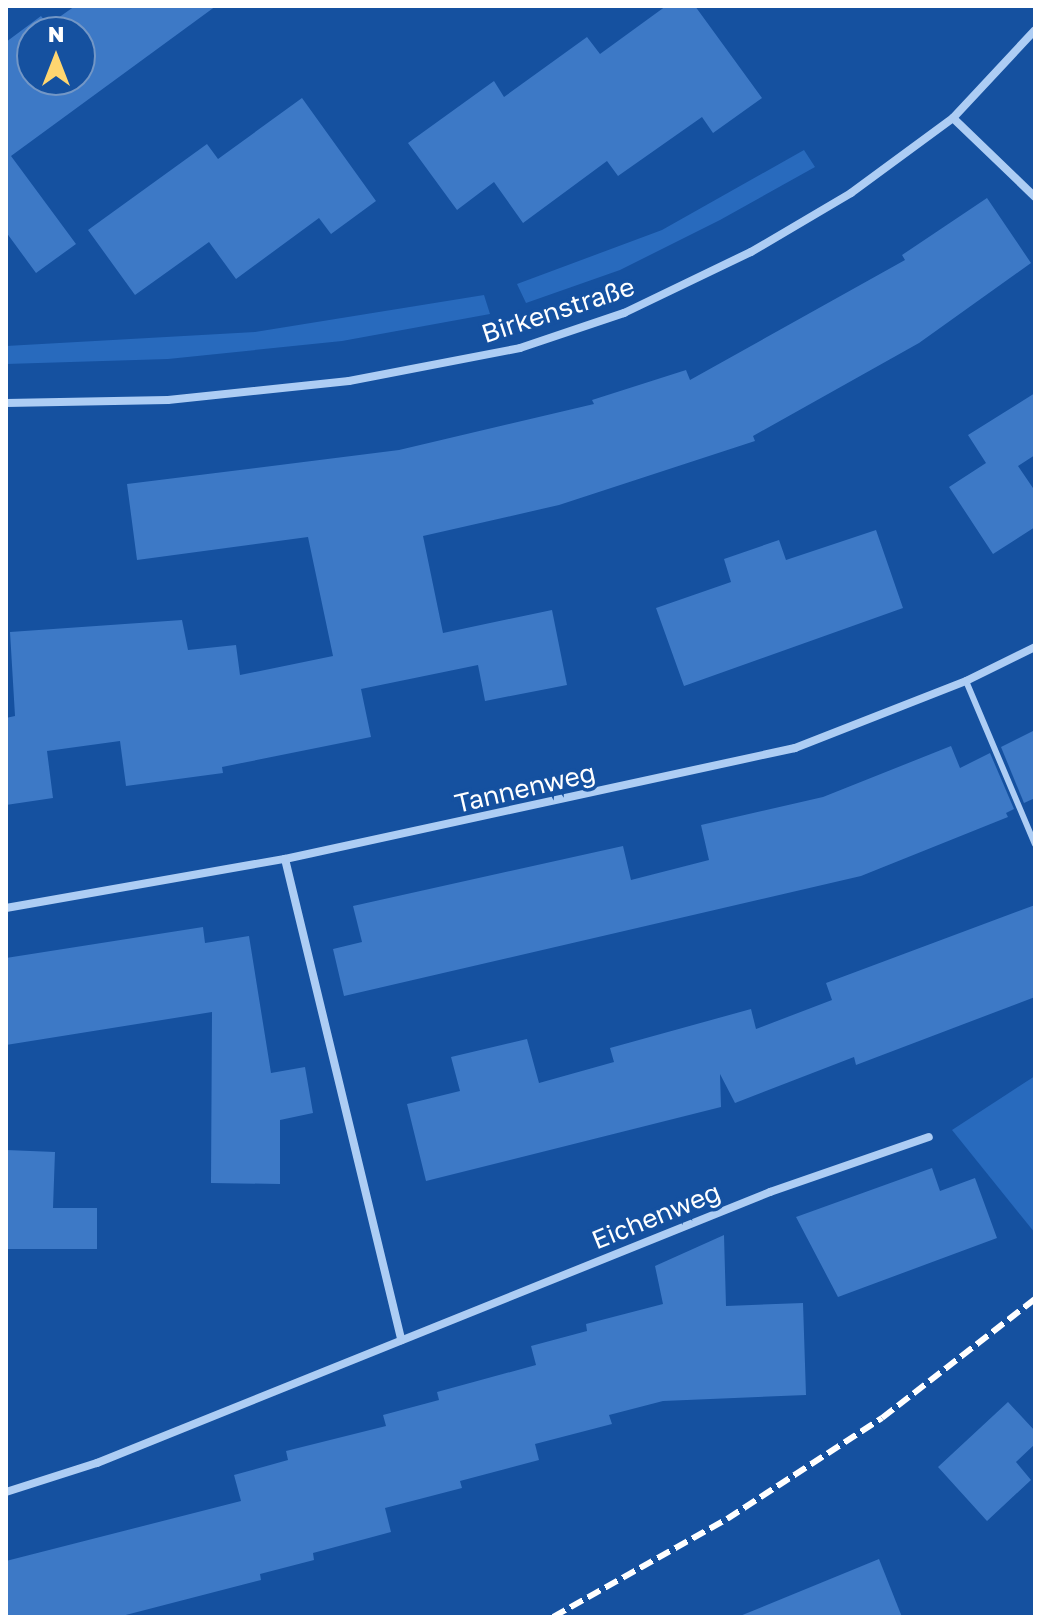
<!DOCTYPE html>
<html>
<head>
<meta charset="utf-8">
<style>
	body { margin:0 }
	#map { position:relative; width:1041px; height:1623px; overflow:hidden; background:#1551a0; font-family:"Golos Text",sans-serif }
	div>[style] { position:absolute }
	.green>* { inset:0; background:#286abd }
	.building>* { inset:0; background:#3d79c6 }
	.lane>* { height:6px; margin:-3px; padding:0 3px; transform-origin:3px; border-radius:3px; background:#adcdf4 }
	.street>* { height:8px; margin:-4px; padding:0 4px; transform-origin:4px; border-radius:4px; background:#adcdf4 }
	.rail>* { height:6px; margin-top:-3px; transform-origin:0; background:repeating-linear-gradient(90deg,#fff 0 14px,transparent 0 20px) }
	span { translate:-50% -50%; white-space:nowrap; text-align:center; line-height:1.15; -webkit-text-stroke:7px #1551a0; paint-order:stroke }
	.street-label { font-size:26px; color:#fff }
	.frame { position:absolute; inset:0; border:8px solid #fff; pointer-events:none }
	.north { position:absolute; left:16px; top:16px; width:80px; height:80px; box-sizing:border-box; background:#1551a0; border:2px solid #7397c6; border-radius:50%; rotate:0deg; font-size:22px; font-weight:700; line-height:32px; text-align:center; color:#fff }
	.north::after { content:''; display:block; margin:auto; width:28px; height:36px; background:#ffd670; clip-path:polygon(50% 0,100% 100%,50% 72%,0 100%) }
</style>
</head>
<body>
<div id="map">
	<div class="green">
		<i style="clip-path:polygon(804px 150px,815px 167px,720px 220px,620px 270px,526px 303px,517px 284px,662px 230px)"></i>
		<i style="clip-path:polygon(484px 295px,490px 314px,342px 341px,168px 359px,6px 364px,6px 346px,255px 332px)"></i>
		<i style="clip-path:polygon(1035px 1076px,1035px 1233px,952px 1130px)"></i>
	</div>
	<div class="building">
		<i style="clip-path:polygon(evenodd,75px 6px,216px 6px,11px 156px,76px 244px,36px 273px,6px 232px,6px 42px,41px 16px,48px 25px,75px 6px,32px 32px,80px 32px,80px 80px,32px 80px,32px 32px)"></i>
		<i style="clip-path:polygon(666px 6px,695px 6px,762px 98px,713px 133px,702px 117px,618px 176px,607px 161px,523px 223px,494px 182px,457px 210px,408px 143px,494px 81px,504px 97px,587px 37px,600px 54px)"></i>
		<i style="clip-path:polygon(302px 98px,376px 201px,331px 234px,319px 218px,236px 279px,209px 242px,135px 295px,88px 230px,207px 144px,218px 159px)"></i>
		<i style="clip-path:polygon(987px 198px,1031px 263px,919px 343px,753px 436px,755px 441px,559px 505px,423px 536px,443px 633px,552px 610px,567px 685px,485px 701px,478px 665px,361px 689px,371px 737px,222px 767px,223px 773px,126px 786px,120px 741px,47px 751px,53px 798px,6px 805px,6px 718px,15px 716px,10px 632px,182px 620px,188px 650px,236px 645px,240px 675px,333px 656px,308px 537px,137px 560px,127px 484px,399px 450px,594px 404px,592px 400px,686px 370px,690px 380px,905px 260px,902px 255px)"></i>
		<i style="clip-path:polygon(1035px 393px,1035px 455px,1018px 466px,1035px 491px,1035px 527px,993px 554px,949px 487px,986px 463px,968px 435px)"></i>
		<i style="clip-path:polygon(876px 530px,903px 608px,684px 686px,656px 608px,731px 582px,724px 559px,779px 540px,786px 560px)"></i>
		<i style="clip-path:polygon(1035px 730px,1035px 798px,1024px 803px,1001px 747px)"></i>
		<i style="clip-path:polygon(951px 746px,960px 768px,990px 753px,1014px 809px,1006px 813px,1008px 817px,861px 876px,344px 996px,333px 949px,362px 942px,353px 906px,623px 846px,631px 880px,709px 860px,701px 825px,823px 797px)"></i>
		<i style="clip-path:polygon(1035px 905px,1035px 997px,856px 1065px,854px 1057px,735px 1103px,720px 1074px,721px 1107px,426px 1181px,407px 1104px,460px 1091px,451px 1057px,527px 1039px,539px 1083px,614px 1062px,610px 1048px,751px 1009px,756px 1029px,832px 1000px,826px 983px)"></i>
		<i style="clip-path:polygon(203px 927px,205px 943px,249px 936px,271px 1073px,305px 1067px,313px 1113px,280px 1120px,280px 1184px,211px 1183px,212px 1012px,6px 1045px,6px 958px)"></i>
		<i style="clip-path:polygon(6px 1150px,55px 1152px,53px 1208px,97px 1208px,97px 1249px,6px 1249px)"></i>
		<i style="clip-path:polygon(932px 1168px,940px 1191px,975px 1178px,997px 1238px,838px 1297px,796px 1217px)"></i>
		<i style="clip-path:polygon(724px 1235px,726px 1306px,803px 1303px,806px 1395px,663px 1401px,609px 1415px,612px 1424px,535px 1444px,539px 1460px,460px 1481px,462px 1488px,385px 1508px,391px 1532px,313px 1553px,314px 1560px,260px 1574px,261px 1580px,118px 1617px,6px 1617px,6px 1561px,241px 1501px,234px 1475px,288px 1460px,286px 1451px,386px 1426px,383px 1415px,439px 1400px,437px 1392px,536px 1365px,531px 1346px,587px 1331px,586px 1324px,663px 1304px,655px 1266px)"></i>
		<i style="clip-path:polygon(1008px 1402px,1035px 1431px,1035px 1444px,1016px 1462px,1031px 1480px,987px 1521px,938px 1467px)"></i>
		<i style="clip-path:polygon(879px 1559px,902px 1617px,740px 1617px,740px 1616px)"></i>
	</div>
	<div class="lane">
		<i style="left:966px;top:681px;width:177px;rotate:67.1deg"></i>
	</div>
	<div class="street">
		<i style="left:953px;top:118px;width:114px;rotate:43.9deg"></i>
		<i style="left:6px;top:403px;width:162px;rotate:-1.1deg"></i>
		<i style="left:168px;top:400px;width:182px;rotate:-6deg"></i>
		<i style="left:349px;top:381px;width:174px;rotate:-10.9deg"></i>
		<i style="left:520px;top:348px;width:110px;rotate:-18.6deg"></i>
		<i style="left:624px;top:313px;width:141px;rotate:-25.7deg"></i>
		<i style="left:751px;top:252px;width:116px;rotate:-30.5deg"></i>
		<i style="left:851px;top:193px;width:127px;rotate:-36.3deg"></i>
		<i style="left:953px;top:118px;width:120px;rotate:-47deg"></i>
		<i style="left:285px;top:859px;width:495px;rotate:76.4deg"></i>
		<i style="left:6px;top:908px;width:283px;rotate:-10deg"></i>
		<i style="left:285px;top:859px;width:522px;rotate:-12.28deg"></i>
		<i style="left:795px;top:748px;width:184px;rotate:-21.4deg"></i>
		<i style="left:966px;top:681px;width:77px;rotate:-26.2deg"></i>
		<i style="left:6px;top:1492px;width:96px;rotate:-17.7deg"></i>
		<i style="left:97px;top:1463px;width:726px;rotate:-21.93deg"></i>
		<i style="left:770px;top:1192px;width:168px;rotate:-19.1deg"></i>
	</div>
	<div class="rail">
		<i style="left:553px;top:1617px;width:200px;rotate:-29.4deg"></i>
		<i style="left:727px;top:1519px;width:185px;rotate:-33.1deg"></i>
		<i style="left:882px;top:1418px;width:194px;rotate:-37.9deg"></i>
	</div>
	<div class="street-label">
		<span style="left:558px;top:310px;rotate:-18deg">Birkenstraße</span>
		<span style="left:525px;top:788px;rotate:-13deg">Tannenweg</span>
		<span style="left:656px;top:1216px;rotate:-22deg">Eichenweg</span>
	</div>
	<div class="frame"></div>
	<div class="north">N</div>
</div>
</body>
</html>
